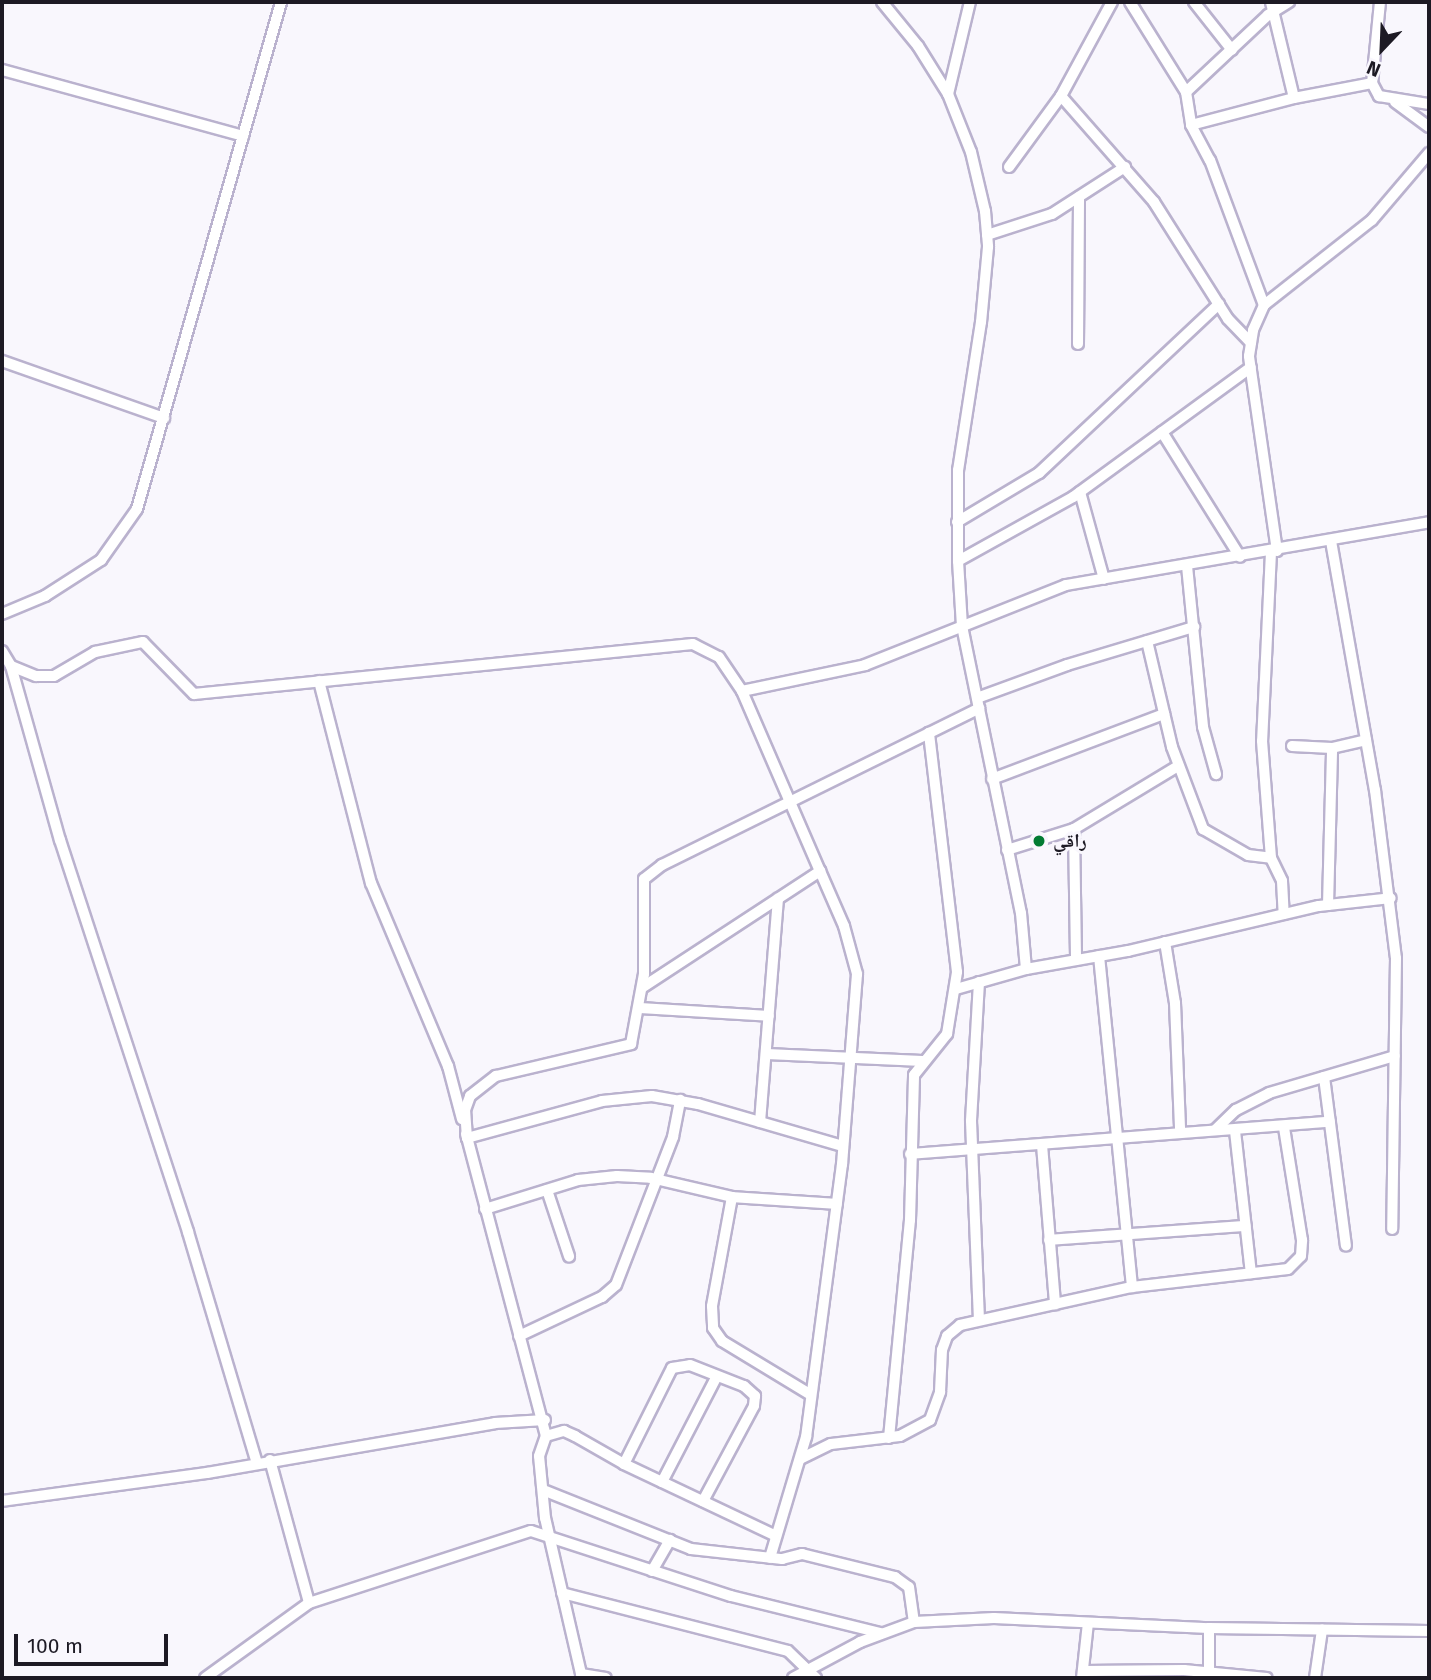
<!DOCTYPE html>
<html>
<head>
<meta charset="utf-8">
<style>
	body { margin:0 }
	#map { position:relative; width:1431px; height:1680px; overflow:hidden; background:#f9f7fd; font-family:"Fira Sans","Noto Naskh Arabic",sans-serif }
	div>[style] { position:absolute }
	.roads { filter:drop-shadow(2px 0 #bab2ce) drop-shadow(-2px 0 #bab2ce) drop-shadow(0 2px #bab2ce) drop-shadow(0 -2px #bab2ce) }
	.minor>* { height:10px; margin:-5px; padding:0 5px; transform-origin:5px; border-radius:5px; background:#fff }
	.dots>* { width:19px; height:19px; translate:-50% -50%; box-sizing:border-box; border:4px solid #f9f7fd; border-radius:50% }
	span { translate:-50% -50%; white-space:nowrap; text-align:center; line-height:1.15; -webkit-text-stroke:6px #f9f7fd; paint-order:stroke }
	.poi-label { font-size:19px; color:#1d1a24; font-weight:700 }
	.left { translate:0 -50%; text-align:left }
	.frame { position:absolute; inset:0; border:4px solid #1d1a24; pointer-events:none }
	.north { position:absolute; left:1347px; top:14px; width:70px; height:70px; -webkit-text-stroke:5px #f9f7fd; paint-order:stroke; rotate:203deg; font-size:19px; font-weight:700; line-height:28px; text-align:center; color:#1d1a24 }
	.north::after { content:''; display:block; margin:auto; width:24px; height:32px; background:#1d1a24; clip-path:polygon(50% 0,100% 100%,50% 72%,0 100%) }
	.scale { position:absolute; left:14px; top:1634px; width:154px; height:32px; box-sizing:border-box; border:4px solid #1d1a24; border-top:0; padding-left:9px; font-size:21px; line-height:24px; white-space:nowrap; color:#1d1a24; -webkit-text-stroke:5px #f9f7fd; paint-order:stroke }
</style>
</head>
<body>
<div id="map">
	<div class="roads">
		<div class="minor">
			<i style="left:882px;top:2px;width:57px;rotate:50.7deg"></i>
			<i style="left:918px;top:46px;width:57px;rotate:58deg"></i>
			<i style="left:948px;top:94px;width:62px;rotate:68.4deg"></i>
			<i style="left:971px;top:152px;width:61px;rotate:76.7deg"></i>
			<i style="left:985px;top:211px;width:36px;rotate:85deg"></i>
			<i style="left:988px;top:247px;width:75px;rotate:95.3deg"></i>
			<i style="left:981px;top:322px;width:150px;rotate:98.8deg"></i>
			<i style="left:958px;top:470px;width:91px;rotate:90deg"></i>
			<i style="left:958px;top:561px;width:65px;rotate:86.5deg"></i>
			<i style="left:962px;top:626px;width:293px;rotate:78.4deg"></i>
			<i style="left:1021px;top:913px;width:56px;rotate:84.9deg"></i>
			<i style="left:1130px;top:2px;width:106px;rotate:58.1deg"></i>
			<i style="left:1186px;top:92px;width:33px;rotate:81deg"></i>
			<i style="left:1191px;top:125px;width:40px;rotate:62deg"></i>
			<i style="left:1210px;top:160px;width:155px;rotate:69.6deg"></i>
			<i style="left:1194px;top:2px;width:61px;rotate:51.6deg"></i>
			<i style="left:1380px;top:2px;width:81px;rotate:95.6deg"></i>
			<i style="left:1372px;top:83px;width:15px;rotate:62deg"></i>
			<i style="left:1379px;top:96px;width:51px;rotate:9.1deg"></i>
			<i style="left:2px;top:70px;width:250px;rotate:15.3deg"></i>
			<i style="left:1186px;top:92px;width:112px;rotate:-43.2deg"></i>
			<i style="left:1268px;top:15px;width:25px;rotate:-32deg"></i>
			<i style="left:948px;top:94px;width:95px;rotate:-76.6deg"></i>
			<i style="left:1061px;top:96px;width:141px;rotate:48.7deg"></i>
			<i style="left:1154px;top:202px;width:138px;rotate:57.7deg"></i>
			<i style="left:1228px;top:319px;width:33px;rotate:46deg"></i>
			<i style="left:1294px;top:98px;width:79px;rotate:-10.9deg"></i>
			<i style="left:1395px;top:102px;width:42px;rotate:36.3deg"></i>
			<i style="left:1191px;top:125px;width:106px;rotate:-14.7deg"></i>
			<i style="left:1294px;top:98px;width:99px;rotate:-103.5deg"></i>
			<i style="left:1009px;top:167px;width:88px;rotate:-53.8deg"></i>
			<i style="left:1061px;top:96px;width:107px;rotate:-61.5deg"></i>
			<i style="left:987px;top:235px;width:68px;rotate:-17.9deg"></i>
			<i style="left:1052px;top:214px;width:87px;rotate:-32.8deg"></i>
			<i style="left:1078px;top:344px;width:147px;rotate:-89.6deg"></i>
			<i style="left:2px;top:361px;width:172px;rotate:19.4deg"></i>
			<i style="left:1162px;top:432px;width:147px;rotate:58deg"></i>
			<i style="left:1080px;top:492px;width:90px;rotate:74.6deg"></i>
			<i style="left:957px;top:522px;width:96px;rotate:-30.9deg"></i>
			<i style="left:1039px;top:473px;width:247px;rotate:-43.2deg"></i>
			<i style="left:1331px;top:541px;width:253px;rotate:80deg"></i>
			<i style="left:1375px;top:790px;width:169px;rotate:82.9deg"></i>
			<i style="left:1396px;top:958px;width:271px;rotate:90.8deg"></i>
			<i style="left:1277px;top:551px;width:197px;rotate:-98.2deg"></i>
			<i style="left:1249px;top:356px;width:26px;rotate:-81deg"></i>
			<i style="left:1253px;top:330px;width:27px;rotate:-66deg"></i>
			<i style="left:1264px;top:305px;width:137px;rotate:-38.2deg"></i>
			<i style="left:1372px;top:220px;width:88px;rotate:-49.6deg"></i>
			<i style="left:1271px;top:552px;width:189px;rotate:92.7deg"></i>
			<i style="left:1262px;top:741px;width:117px;rotate:85.6deg"></i>
			<i style="left:1271px;top:858px;width:25px;rotate:64deg"></i>
			<i style="left:1282px;top:881px;width:33px;rotate:87deg"></i>
			<i style="left:958px;top:561px;width:132px;rotate:-29.1deg"></i>
			<i style="left:1073px;top:497px;width:220px;rotate:-36.1deg"></i>
			<i style="left:1187px;top:566px;width:162px;rotate:84.3deg"></i>
			<i style="left:1203px;top:727px;width:49px;rotate:74.5deg"></i>
			<i style="left:2px;top:614px;width:47px;rotate:-22.7deg"></i>
			<i style="left:45px;top:596px;width:67px;rotate:-32.7deg"></i>
			<i style="left:101px;top:560px;width:62px;rotate:-54.8deg"></i>
			<i style="left:137px;top:509px;width:527px;rotate:-74.14deg"></i>
			<i style="left:1147px;top:641px;width:109px;rotate:76.7deg"></i>
			<i style="left:1172px;top:747px;width:88px;rotate:69.3deg"></i>
			<i style="left:1203px;top:829px;width:52px;rotate:30deg"></i>
			<i style="left:1248px;top:855px;width:23px;rotate:7deg"></i>
			<i style="left:2px;top:651px;width:17px;rotate:59deg"></i>
			<i style="left:11px;top:666px;width:27px;rotate:22deg"></i>
			<i style="left:36px;top:676px;width:18px"></i>
			<i style="left:54px;top:676px;width:48px;rotate:-30.3deg"></i>
			<i style="left:95px;top:652px;width:49px;rotate:-11.8deg"></i>
			<i style="left:143px;top:642px;width:73px;rotate:45.6deg"></i>
			<i style="left:194px;top:694px;width:501px;rotate:-5.72deg"></i>
			<i style="left:693px;top:644px;width:29px;rotate:27deg"></i>
			<i style="left:719px;top:657px;width:41px;rotate:55.9deg"></i>
			<i style="left:742px;top:691px;width:196px;rotate:66.6deg"></i>
			<i style="left:820px;top:871px;width:60px;rotate:66.4deg"></i>
			<i style="left:844px;top:926px;width:50px;rotate:74.8deg"></i>
			<i style="left:857px;top:974px;width:191px;rotate:94.5deg"></i>
			<i style="left:842px;top:1164px;width:275px;rotate:97.5deg"></i>
			<i style="left:806px;top:1437px;width:126px;rotate:106.6deg"></i>
			<i style="left:11px;top:666px;width:181px;rotate:74.3deg"></i>
			<i style="left:60px;top:840px;width:412px;rotate:71.9deg"></i>
			<i style="left:188px;top:1232px;width:241px;rotate:73.4deg"></i>
			<i style="left:319px;top:681px;width:209px;rotate:75.6deg"></i>
			<i style="left:371px;top:883px;width:199px;rotate:67.2deg"></i>
			<i style="left:448px;top:1066px;width:55px;rotate:75.2deg"></i>
			<i style="left:742px;top:691px;width:126px;rotate:-11.9deg"></i>
			<i style="left:865px;top:665px;width:216px;rotate:-21.7deg"></i>
			<i style="left:1066px;top:585px;width:368px;rotate:-9.8deg"></i>
			<i style="left:977px;top:698px;width:96px;rotate:-20.1deg"></i>
			<i style="left:1067px;top:665px;width:133px;rotate:-16.7deg"></i>
			<i style="left:1292px;top:746px;width:40px;rotate:2.9deg"></i>
			<i style="left:1332px;top:748px;width:35px;rotate:-13deg"></i>
			<i style="left:992px;top:779px;width:184px;rotate:-20.7deg"></i>
			<i style="left:1074px;top:829px;width:131px;rotate:89.1deg"></i>
			<i style="left:1007px;top:850px;width:70px;rotate:-17.4deg"></i>
			<i style="left:1074px;top:829px;width:122px;rotate:-31.2deg"></i>
			<i style="left:1328px;top:905px;width:157px;rotate:-88.5deg"></i>
			<i style="left:1165px;top:942px;width:62px;rotate:80.7deg"></i>
			<i style="left:1175px;top:1003px;width:127px;rotate:87.7deg"></i>
			<i style="left:1099px;top:956px;width:333px;rotate:84.3deg"></i>
			<i style="left:979px;top:982px;width:139px;rotate:93.3deg"></i>
			<i style="left:971px;top:1121px;width:199px;rotate:87.7deg"></i>
			<i style="left:643px;top:987px;width:212px;rotate:-33.2deg"></i>
			<i style="left:956px;top:989px;width:73px;rotate:-15.9deg"></i>
			<i style="left:1026px;top:969px;width:104px;rotate:-10deg"></i>
			<i style="left:1128px;top:951px;width:196px;rotate:-13.3deg"></i>
			<i style="left:1319px;top:906px;width:72px;rotate:-6.3deg"></i>
			<i style="left:640px;top:1008px;width:129px;rotate:3.5deg"></i>
			<i style="left:766px;top:1054px;width:157px;rotate:2.6deg"></i>
			<i style="left:1324px;top:1077px;width:170px;rotate:82.6deg"></i>
			<i style="left:760px;top:1122px;width:224px;rotate:-85.4deg"></i>
			<i style="left:1215px;top:1130px;width:29px;rotate:-44deg"></i>
			<i style="left:1236px;top:1110px;width:37px;rotate:-27deg"></i>
			<i style="left:1269px;top:1093px;width:131px;rotate:-16.4deg"></i>
			<i style="left:1235px;top:1131px;width:143px;rotate:83.6deg"></i>
			<i style="left:466px;top:1134px;width:4px;rotate:76deg"></i>
			<i style="left:467px;top:1138px;width:140px;rotate:-15.3deg"></i>
			<i style="left:602px;top:1101px;width:50px;rotate:-5.7deg"></i>
			<i style="left:652px;top:1096px;width:47px;rotate:9.9deg"></i>
			<i style="left:698px;top:1104px;width:151px;rotate:16.2deg"></i>
			<i style="left:1042px;top:1145px;width:160px;rotate:85.3deg"></i>
			<i style="left:910px;top:1154px;width:421px;rotate:-4.4deg"></i>
			<i style="left:547px;top:1190px;width:70px;rotate:71.6deg"></i>
			<i style="left:732px;top:1197px;width:111px;rotate:100.4deg"></i>
			<i style="left:712px;top:1306px;width:22px;rotate:87deg"></i>
			<i style="left:713px;top:1328px;width:16px;rotate:55deg"></i>
			<i style="left:722px;top:1341px;width:104px;rotate:31.2deg"></i>
			<i style="left:485px;top:1209px;width:97px;rotate:-17.3deg"></i>
			<i style="left:578px;top:1180px;width:39px;rotate:-6deg"></i>
			<i style="left:617px;top:1176px;width:34px;rotate:3deg"></i>
			<i style="left:651px;top:1178px;width:83px;rotate:13.2deg"></i>
			<i style="left:732px;top:1197px;width:105px;rotate:3.8deg"></i>
			<i style="left:1049px;top:1240px;width:197px;rotate:-4.1deg"></i>
			<i style="left:519px;top:1336px;width:92px;rotate:-25.2deg"></i>
			<i style="left:602px;top:1297px;width:18px;rotate:-41deg"></i>
			<i style="left:616px;top:1285px;width:159px;rotate:-68.9deg"></i>
			<i style="left:673px;top:1137px;width:38px;rotate:-79deg"></i>
			<i style="left:546px;top:1436px;width:308px;rotate:-104.8deg"></i>
			<i style="left:467px;top:1138px;width:28px;rotate:-94deg"></i>
			<i style="left:465px;top:1110px;width:15px;rotate:-70deg"></i>
			<i style="left:470px;top:1096px;width:33px;rotate:-38deg"></i>
			<i style="left:496px;top:1076px;width:139px;rotate:-13.3deg"></i>
			<i style="left:631px;top:1044px;width:71px;rotate:-79.5deg"></i>
			<i style="left:644px;top:974px;width:95px;rotate:-90deg"></i>
			<i style="left:644px;top:879px;width:23px;rotate:-38deg"></i>
			<i style="left:662px;top:865px;width:354px;rotate:-26.3deg"></i>
			<i style="left:889px;top:1438px;width:219px;rotate:-84.5deg"></i>
			<i style="left:910px;top:1220px;width:145px;rotate:-88.4deg"></i>
			<i style="left:914px;top:1075px;width:53px;rotate:-51.2deg"></i>
			<i style="left:947px;top:1034px;width:63px;rotate:-80.8deg"></i>
			<i style="left:957px;top:972px;width:241px;rotate:-96.7deg"></i>
			<i style="left:800px;top:1459px;width:34px;rotate:-26deg"></i>
			<i style="left:831px;top:1444px;width:69px;rotate:-6.6deg"></i>
			<i style="left:900px;top:1436px;width:34px;rotate:-28deg"></i>
			<i style="left:930px;top:1420px;width:30px;rotate:-70deg"></i>
			<i style="left:940px;top:1392px;width:42px;rotate:-87.3deg"></i>
			<i style="left:942px;top:1350px;width:15px;rotate:-70deg"></i>
			<i style="left:947px;top:1336px;width:17px;rotate:-40deg"></i>
			<i style="left:960px;top:1325px;width:176px;rotate:-12.5deg"></i>
			<i style="left:1132px;top:1287px;width:157px;rotate:-6.6deg"></i>
			<i style="left:1288px;top:1269px;width:18px;rotate:-45deg"></i>
			<i style="left:1301px;top:1256px;width:16px;rotate:-86deg"></i>
			<i style="left:1302px;top:1240px;width:114px;rotate:-99.1deg"></i>
			<i style="left:270px;top:1460px;width:148px;rotate:74.7deg"></i>
			<i style="left:624px;top:1464px;width:107px;rotate:-63.4deg"></i>
			<i style="left:672px;top:1368px;width:18px;rotate:-9deg"></i>
			<i style="left:690px;top:1365px;width:58px;rotate:21.3deg"></i>
			<i style="left:744px;top:1386px;width:15px;rotate:42deg"></i>
			<i style="left:755px;top:1396px;width:10px;rotate:96deg"></i>
			<i style="left:754px;top:1406px;width:108px;rotate:118.2deg"></i>
			<i style="left:662px;top:1482px;width:119px;rotate:-62.6deg"></i>
			<i style="left:543px;top:1490px;width:159px;rotate:21.7deg"></i>
			<i style="left:691px;top:1549px;width:92px;rotate:6.3deg"></i>
			<i style="left:782px;top:1559px;width:21px;rotate:-14deg"></i>
			<i style="left:802px;top:1554px;width:96px;rotate:13.9deg"></i>
			<i style="left:895px;top:1577px;width:17px;rotate:36deg"></i>
			<i style="left:909px;top:1587px;width:35px;rotate:82deg"></i>
			<i style="left:2px;top:1501px;width:207px;rotate:-7.8deg"></i>
			<i style="left:207px;top:1473px;width:292px;rotate:-9.8deg"></i>
			<i style="left:495px;top:1423px;width:50px;rotate:-3.4deg"></i>
			<i style="left:652px;top:1571px;width:36px;rotate:-60deg"></i>
			<i style="left:562px;top:1593px;width:233px;rotate:14.4deg"></i>
			<i style="left:788px;top:1651px;width:39px;rotate:44deg"></i>
			<i style="left:1083px;top:1671px;width:101px;rotate:-0.6deg"></i>
			<i style="left:1184px;top:1670px;width:83px;rotate:5.5deg"></i>
			<i style="left:581px;top:1674px;width:25px;rotate:9deg"></i>
			<i style="left:205px;top:1678px;width:128px;rotate:-35.8deg"></i>
			<i style="left:309px;top:1603px;width:233px;rotate:-18deg"></i>
			<i style="left:531px;top:1531px;width:210px;rotate:18deg"></i>
			<i style="left:731px;top:1596px;width:154px;rotate:13.9deg"></i>
			<i style="left:582px;top:1678px;width:164px;rotate:-103deg"></i>
			<i style="left:545px;top:1518px;width:62px;rotate:-95.5deg"></i>
			<i style="left:539px;top:1456px;width:21px;rotate:-71deg"></i>
			<i style="left:546px;top:1436px;width:19px;rotate:-16deg"></i>
			<i style="left:564px;top:1431px;width:12px;rotate:24deg"></i>
			<i style="left:575px;top:1436px;width:56px;rotate:29.7deg"></i>
			<i style="left:624px;top:1464px;width:168px;rotate:25.3deg"></i>
			<i style="left:793px;top:1678px;width:76px;rotate:-28.2deg"></i>
			<i style="left:860px;top:1642px;width:58px;rotate:-20.3deg"></i>
			<i style="left:914px;top:1622px;width:80px;rotate:-2.9deg"></i>
			<i style="left:994px;top:1618px;width:215px;rotate:2.7deg"></i>
			<i style="left:1209px;top:1628px;width:220px;rotate:0.8deg"></i>
			<i style="left:1082px;top:1678px;width:55px;rotate:-83.8deg"></i>
			<i style="left:1209px;top:1678px;width:50px;rotate:-90deg"></i>
			<i style="left:1315px;top:1678px;width:49px;rotate:-81.7deg"></i>
		</div>
	</div>
	<div class="dots">
		<i style="left:1039px;top:841px;background:#027b32"></i>
	</div>
	<div class="poi-label">
		<span class="left" style="left:1053px;top:841px">راقي</span>
	</div>
	<div class="frame"></div>
	<div class="north">N</div>
	<div class="scale">100 m</div>
</div>
</body>
</html>
